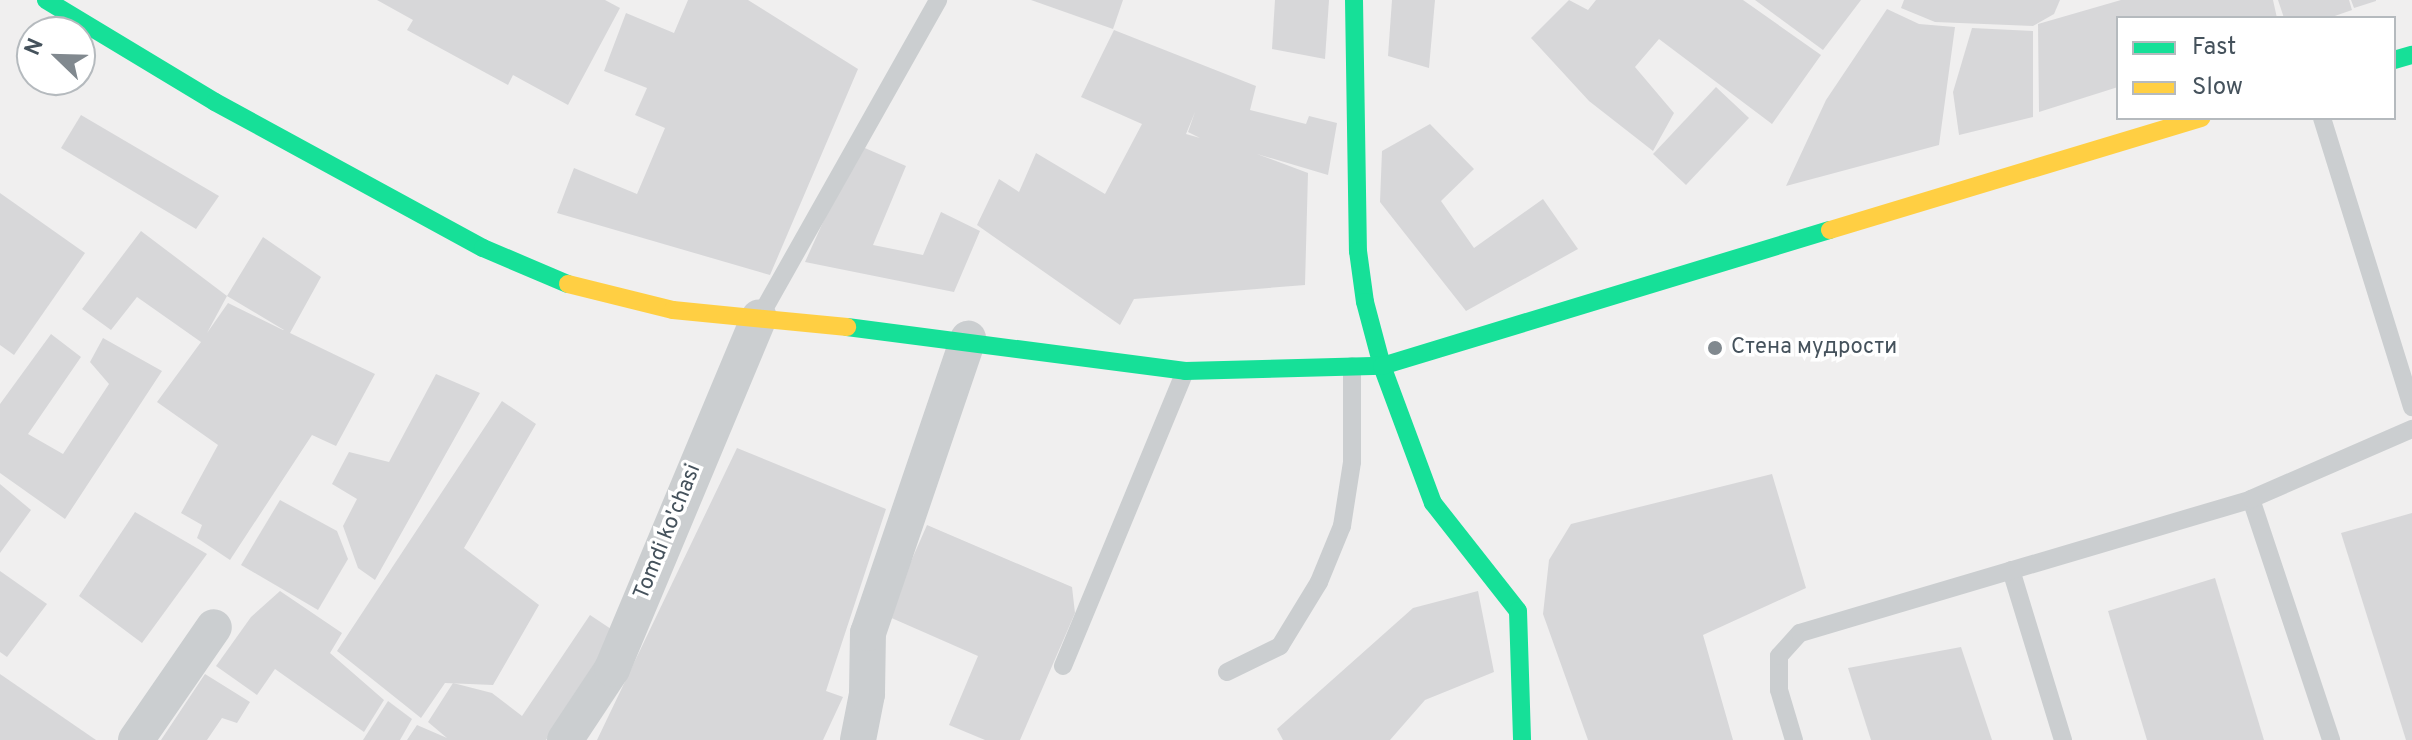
<!DOCTYPE html>
<html>
<head>
<meta charset="utf-8">
<style>
	body { margin:0 }
	#map { position:relative; width:2412px; height:740px; overflow:hidden; background:#f0efef; font-family:Overpass,sans-serif }
	div>[style] { position:absolute }
	.building>* { inset:0; background:#d7d7d9 }
	.lane>* { height:18px; margin:-9px; padding:0 9px; transform-origin:9px; border-radius:9px; background:#cbced0 }
	.street>* { height:36px; margin:-18px; padding:0 18px; transform-origin:18px; border-radius:18px; background:#cbced0 }
	.fast>* { height:18px; margin:-9px; padding:0 9px; transform-origin:9px; border-radius:9px; background:#16e098 }
	.slow>* { height:18px; margin:-9px; padding:0 9px; transform-origin:9px; border-radius:9px; background:#ffcf43 }
	.dots>* { width:22px; height:22px; translate:-50% -50%; box-sizing:border-box; border:4px solid #fff; border-radius:50% }
	span { translate:-50% -50%; white-space:nowrap; text-align:center; line-height:1.15; -webkit-text-stroke:7px #fff; paint-order:stroke }
	.poi-label { font-size:22px; color:#45525c }
	.left { translate:0 -50%; text-align:left }
	.street-label { font-size:22px; color:#45525c }
	.legend { position:absolute; left:2116px; top:16px; width:280px; height:104px; box-sizing:border-box; background:#fff; border:2px solid #b5babe; margin:0; padding:10px 14px; list-style:none; font-size:24px; color:#45525c }
	.legend li { display:flex; align-items:center; gap:16px; height:40px }
	.legend b { width:40px; border:2px solid #b5babe }
	.north { position:absolute; left:16px; top:16px; width:80px; height:80px; box-sizing:border-box; background:#fff; border:2px solid #b5babe; border-radius:50%; rotate:293deg; font-size:22px; font-weight:700; line-height:32px; text-align:center; color:#45525c }
	.north::after { content:''; display:block; margin:auto; width:28px; height:36px; background:#81898f; clip-path:polygon(50% 0,100% 100%,50% 72%,0 100%) }
</style>
</head>
<body>
<div id="map">
	<div class="building">
		<i style="clip-path:polygon(377px 0,605px 0,620px 8px,568px 105px,513px 75px,508px 85px,407px 30px,413px 20px)"></i>
		<i style="clip-path:polygon(688px 0,748px 0,858px 69px,770px 275px,557px 213px,574px 168px,637px 194px,665px 128px,635px 115px,647px 88px,604px 71px,626px 13px,674px 33px)"></i>
		<i style="clip-path:polygon(1031px 0,1123px 0,1113px 29px)"></i>
		<i style="clip-path:polygon(1275px 0,1329px 0,1325px 59px,1272px 49px)"></i>
		<i style="clip-path:polygon(1392px 0,1435px 0,1429px 68px,1388px 56px)"></i>
		<i style="clip-path:polygon(1569px 0,1588px 10px,1596px 0,1743px 0,1821px 55px,1772px 124px,1659px 39px,1635px 67px,1674px 113px,1653px 151px,1589px 101px,1531px 38px)"></i>
		<i style="clip-path:polygon(1755px 0,1861px 0,1823px 50px)"></i>
		<i style="clip-path:polygon(1904px 0,2060px 0,2054px 14px,2033px 26px,1935px 22px,1901px 8px)"></i>
		<i style="clip-path:polygon(2121px 0,2273px 0,2277px 18px,2118px 18px,2118px 87px,2039px 112px,2038px 24px)"></i>
		<i style="clip-path:polygon(2278px 0,2349px 0,2352px 10px,2329px 18px,2284px 18px)"></i>
		<i style="clip-path:polygon(2351px 0,2376px 0,2376px 1px,2354px 8px)"></i>
		<i style="clip-path:polygon(1887px 9px,1919px 24px,1955px 27px,1939px 145px,1786px 186px,1826px 100px)"></i>
		<i style="clip-path:polygon(1972px 28px,2033px 31px,2033px 117px,1959px 135px,1953px 92px)"></i>
		<i style="clip-path:polygon(evenodd,1114px 30px,1256px 86px,1250px 110px,1306px 124px,1309px 116px,1337px 123px,1328px 175px,1257px 154px,1308px 173px,1305px 285px,1134px 299px,1120px 325px,977px 225px,999px 179px,1019px 192px,1036px 153px,1105px 194px,1142px 124px,1081px 97px,1114px 30px,1195px 112px,1188px 132px,1200px 138px,1186px 134px,1195px 112px)"></i>
		<i style="clip-path:polygon(1716px 87px,1749px 118px,1686px 185px,1653px 154px)"></i>
		<i style="clip-path:polygon(81px 115px,219px 196px,196px 229px,61px 148px)"></i>
		<i style="clip-path:polygon(1430px 124px,1474px 169px,1441px 201px,1474px 248px,1543px 199px,1578px 249px,1466px 311px,1380px 202px,1382px 151px)"></i>
		<i style="clip-path:polygon(858px 145px,906px 166px,873px 245px,923px 255px,941px 212px,980px 231px,954px 292px,805px 262px)"></i>
		<i style="clip-path:polygon(0 193px,85px 253px,14px 355px,0 345px)"></i>
		<i style="clip-path:polygon(evenodd,141px 231px,227px 296px,263px 237px,321px 277px,290px 333px,375px 374px,336px 446px,312px 435px,230px 560px,197px 538px,202px 525px,181px 513px,218px 445px,157px 402px,201px 342px,137px 297px,111px 330px,82px 309px,141px 231px,227px 296px,284px 330px,283px 330px,228px 303px,207px 333px,227px 296px)"></i>
		<i style="clip-path:polygon(51px 334px,81px 357px,28px 434px,63px 454px,109px 384px,90px 362px,103px 338px,162px 371px,65px 519px,0 473px,0 404px)"></i>
		<i style="clip-path:polygon(436px 374px,480px 393px,375px 580px,358px 568px,343px 526px,357px 499px,332px 484px,349px 452px,389px 462px)"></i>
		<i style="clip-path:polygon(502px 401px,536px 424px,464px 548px,539px 605px,493px 685px,445px 683px,421px 718px,337px 651px)"></i>
		<i style="clip-path:polygon(737px 448px,886px 509px,826px 691px,843px 697px,823px 740px,597px 740px)"></i>
		<i style="clip-path:polygon(1772px 474px,1806px 588px,1703px 635px,1733px 740px,1588px 740px,1543px 614px,1549px 560px,1571px 524px)"></i>
		<i style="clip-path:polygon(0 484px,31px 510px,0 553px)"></i>
		<i style="clip-path:polygon(280px 500px,337px 531px,348px 559px,318px 610px,241px 565px)"></i>
		<i style="clip-path:polygon(135px 512px,207px 554px,142px 643px,79px 596px)"></i>
		<i style="clip-path:polygon(2412px 513px,2412px 740px,2406px 740px,2341px 533px)"></i>
		<i style="clip-path:polygon(927px 525px,1072px 587px,1075px 613px,1020px 740px,985px 740px,949px 725px,978px 656px,887px 616px)"></i>
		<i style="clip-path:polygon(0 571px,47px 604px,7px 657px,0 652px)"></i>
		<i style="clip-path:polygon(2215px 578px,2264px 740px,2147px 740px,2108px 611px)"></i>
		<i style="clip-path:polygon(280px 591px,342px 633px,330px 653px,384px 700px,364px 732px,275px 669px,257px 695px,216px 666px,251px 617px)"></i>
		<i style="clip-path:polygon(1478px 591px,1494px 672px,1425px 700px,1390px 740px,1283px 740px,1277px 729px,1413px 608px)"></i>
		<i style="clip-path:polygon(590px 615px,617px 633px,546px 740px,407px 740px,417px 725px,447px 738px,428px 722px,453px 683px,492px 693px,522px 716px)"></i>
		<i style="clip-path:polygon(1961px 647px,1992px 740px,1871px 740px,1848px 668px)"></i>
		<i style="clip-path:polygon(0 674px,96px 740px,0 740px)"></i>
		<i style="clip-path:polygon(205px 674px,250px 702px,237px 723px,222px 718px,207px 740px,161px 740px)"></i>
		<i style="clip-path:polygon(388px 701px,412px 719px,400px 740px,363px 740px)"></i>
	</div>
	<div class="lane">
		<i style="left:2322px;top:118px;width:303px;rotate:72.7deg"></i>
		<i style="left:759px;top:318px;width:365px;rotate:-60.6deg"></i>
		<i style="left:2251px;top:499px;width:254px;rotate:71.6deg"></i>
		<i style="left:2011px;top:570px;width:178px;rotate:73deg"></i>
		<i style="left:1063px;top:666px;width:319px;rotate:-67.5deg"></i>
		<i style="left:1227px;top:672px;width:59px;rotate:-26.1deg"></i>
		<i style="left:1280px;top:646px;width:75px;rotate:-58.6deg"></i>
		<i style="left:1319px;top:582px;width:61px;rotate:-67.7deg"></i>
		<i style="left:1342px;top:526px;width:65px;rotate:-81.1deg"></i>
		<i style="left:1352px;top:462px;width:96px;rotate:-90deg"></i>
		<i style="left:1794px;top:740px;width:52px;rotate:-106.7deg"></i>
		<i style="left:1779px;top:690px;width:34px;rotate:-90deg"></i>
		<i style="left:1779px;top:656px;width:31px;rotate:-48deg"></i>
		<i style="left:1800px;top:633px;width:470px;rotate:-16.5deg"></i>
		<i style="left:2251px;top:499px;width:176px;rotate:-23.5deg"></i>
	</div>
	<div class="street">
		<i style="left:136px;top:740px;width:137px;rotate:-55.4deg"></i>
		<i style="left:565px;top:740px;width:85px;rotate:-56.5deg"></i>
		<i style="left:612px;top:669px;width:381px;rotate:-67.3deg"></i>
		<i style="left:858px;top:740px;width:47px;rotate:-78.9deg"></i>
		<i style="left:867px;top:694px;width:61px;rotate:-89.1deg"></i>
		<i style="left:868px;top:633px;width:311px;rotate:-71.2deg"></i>
	</div>
	<div class="fast">
		<i style="left:46px;top:0;width:197px;rotate:31.1deg"></i>
		<i style="left:215px;top:102px;width:305px;rotate:28.6deg"></i>
		<i style="left:483px;top:248px;width:92px;rotate:23deg"></i>
		<i style="left:1354px;top:0;width:251px;rotate:89.1deg"></i>
		<i style="left:1358px;top:251px;width:51px;rotate:82.2deg"></i>
		<i style="left:1365px;top:302px;width:66px;rotate:75.1deg"></i>
		<i style="left:1382px;top:366px;width:146px;rotate:69.6deg"></i>
		<i style="left:1433px;top:503px;width:137px;rotate:51.8deg"></i>
		<i style="left:1518px;top:611px;width:129px;rotate:88.2deg"></i>
		<i style="left:2394px;top:60px;width:19px;rotate:-16deg"></i>
		<i style="left:847px;top:327px;width:341px;rotate:7.4deg"></i>
		<i style="left:1185px;top:371px;width:197px;rotate:-1.5deg"></i>
		<i style="left:1382px;top:366px;width:468px;rotate:-16.9deg"></i>
	</div>
	<div class="slow">
		<i style="left:1830px;top:230px;width:388px;rotate:-16.8deg"></i>
		<i style="left:568px;top:284px;width:108px;rotate:13.9deg"></i>
		<i style="left:673px;top:310px;width:175px;rotate:5.6deg"></i>
	</div>
	<div class="dots">
		<i style="left:1715px;top:348px;background:#81898f"></i>
	</div>
	<div class="poi-label">
		<span class="left" style="left:1731px;top:348px">Стена мудрости</span>
	</div>
	<div class="street-label">
		<span style="left:668px;top:532px;rotate:-68deg">Tomdi ko'chasi</span>
	</div>
	<ul class="legend">
	<li><b style="height:10px;background:#16e098"></b>Fast</li>
	<li><b style="height:10px;background:#ffcf43"></b>Slow</li>
	</ul>
	<div class="north">N</div>
</div>
</body>
</html>
